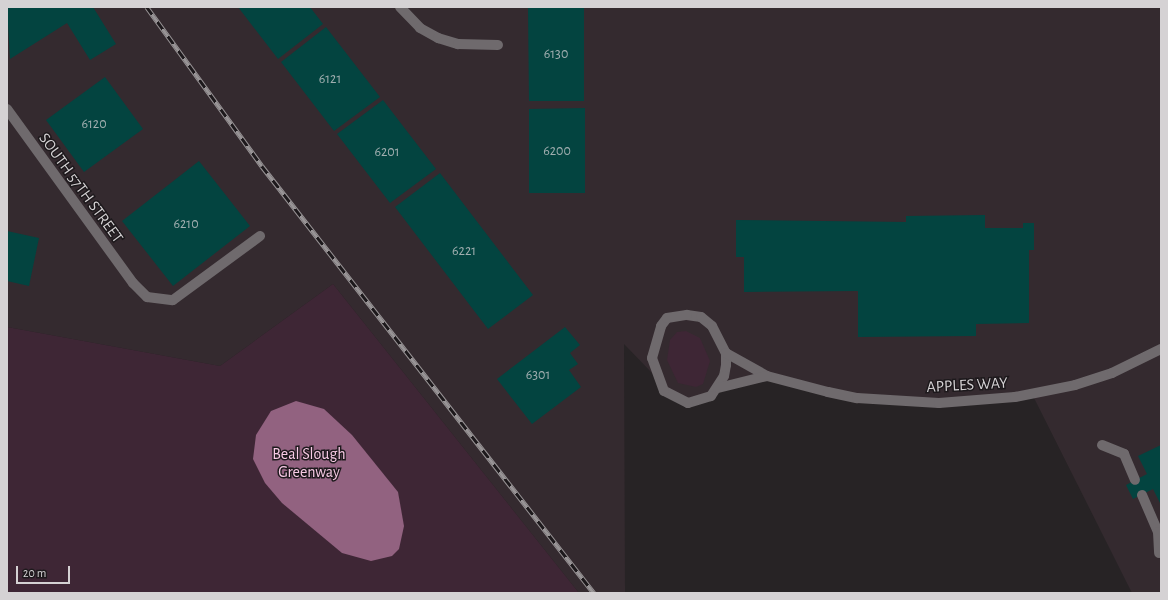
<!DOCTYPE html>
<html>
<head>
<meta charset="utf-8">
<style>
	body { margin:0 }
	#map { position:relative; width:1168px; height:600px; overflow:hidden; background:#272325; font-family:"Alegreya Sans",sans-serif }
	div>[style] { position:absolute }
	.built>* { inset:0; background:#342a2f }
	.green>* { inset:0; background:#3e2635 }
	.water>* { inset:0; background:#926280 }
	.building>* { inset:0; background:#034440 }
	.lane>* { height:10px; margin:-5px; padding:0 5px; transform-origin:5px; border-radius:5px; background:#6f6a6d }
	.rail>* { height:4.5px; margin-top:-2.25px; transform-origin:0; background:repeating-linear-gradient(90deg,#1d191c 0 9px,#989496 0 18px); box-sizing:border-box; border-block:1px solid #989496 }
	span { translate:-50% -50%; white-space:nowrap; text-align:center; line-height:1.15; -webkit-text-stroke:3px #1d191c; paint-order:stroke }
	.number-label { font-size:14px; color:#a0aeaf }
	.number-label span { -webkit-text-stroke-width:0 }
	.street-label { font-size:16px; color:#d5d2d4 }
	.park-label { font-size:16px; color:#f8cae5 }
	.frame { position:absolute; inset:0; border:8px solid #d5d2d4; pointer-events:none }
	.scale { position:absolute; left:16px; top:566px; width:54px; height:18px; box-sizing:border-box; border:2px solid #d5d2d4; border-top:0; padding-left:5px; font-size:12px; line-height:14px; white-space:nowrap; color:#d5d2d4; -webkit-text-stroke:3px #1d191c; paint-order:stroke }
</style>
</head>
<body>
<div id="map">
	<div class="built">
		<i style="clip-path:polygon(7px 7px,1161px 7px,1161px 593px,1132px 593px,1032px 394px,894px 401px,767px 376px,718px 388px,711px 396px,679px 401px,624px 344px,625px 593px,579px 593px,333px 284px,220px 366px,7px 327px)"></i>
	</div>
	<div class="green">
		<i style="clip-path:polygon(333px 284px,579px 593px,7px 593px,7px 327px,220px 366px)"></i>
		<i style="clip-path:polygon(686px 331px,700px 338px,710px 361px,703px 384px,696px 387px,678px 383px,667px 360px,670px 340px,677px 332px)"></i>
	</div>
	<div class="water">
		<i style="clip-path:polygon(296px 401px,324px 409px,352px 435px,398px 492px,404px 526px,399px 549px,392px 556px,371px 561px,342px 553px,282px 503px,265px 483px,253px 459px,256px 435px,271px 411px)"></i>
	</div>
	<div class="building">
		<i style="clip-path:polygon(7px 7px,93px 7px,116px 44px,90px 60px,67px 23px,10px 59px)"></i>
		<i style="clip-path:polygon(238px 7px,310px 7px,323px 24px,278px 59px)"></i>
		<i style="clip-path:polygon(528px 7px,584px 7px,584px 101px,529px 101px)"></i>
		<i style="clip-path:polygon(326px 27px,380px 97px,334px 131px,281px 62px)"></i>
		<i style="clip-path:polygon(105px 77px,143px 129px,84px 172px,46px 120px)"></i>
		<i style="clip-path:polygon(383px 100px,436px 169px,390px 203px,337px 134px)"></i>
		<i style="clip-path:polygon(585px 108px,585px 193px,529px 193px,529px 109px)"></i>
		<i style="clip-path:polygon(199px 161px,250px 226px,173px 286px,122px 221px)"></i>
		<i style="clip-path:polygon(440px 173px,533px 295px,488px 329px,395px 207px)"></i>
		<i style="clip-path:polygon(985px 215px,985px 228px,1023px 228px,1023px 223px,1034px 223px,1034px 250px,1029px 250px,1029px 323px,976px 324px,976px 336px,858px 337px,858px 291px,744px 292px,744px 257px,736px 257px,736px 220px,906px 222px,906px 216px)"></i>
		<i style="clip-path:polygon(7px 231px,39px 238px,29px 286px,7px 281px)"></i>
		<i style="clip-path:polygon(565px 327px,580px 345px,570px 353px,578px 364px,569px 370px,581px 387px,532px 424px,497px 379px)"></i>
		<i style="clip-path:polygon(1161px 445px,1161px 505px,1153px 489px,1133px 499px,1126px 485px,1147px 474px,1138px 456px)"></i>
	</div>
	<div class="lane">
		<i style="left:400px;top:7px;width:29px;rotate:46deg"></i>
		<i style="left:420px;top:28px;width:21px;rotate:29deg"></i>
		<i style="left:438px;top:38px;width:21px;rotate:17deg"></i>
		<i style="left:458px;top:44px;width:40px;rotate:1.4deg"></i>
		<i style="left:7px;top:109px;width:215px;rotate:54.1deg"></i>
		<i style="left:133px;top:283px;width:20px;rotate:45deg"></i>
		<i style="left:147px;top:297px;width:26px;rotate:7deg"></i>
		<i style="left:173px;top:300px;width:108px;rotate:-36.3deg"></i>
		<i style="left:687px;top:315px;width:14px;rotate:8deg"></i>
		<i style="left:701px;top:317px;width:14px;rotate:39deg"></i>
		<i style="left:712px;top:326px;width:30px;rotate:63deg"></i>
		<i style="left:726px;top:353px;width:12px;rotate:90deg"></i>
		<i style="left:726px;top:365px;width:11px;rotate:100deg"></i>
		<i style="left:724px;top:376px;width:24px;rotate:123deg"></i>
		<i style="left:711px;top:396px;width:24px;rotate:163deg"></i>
		<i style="left:688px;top:403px;width:27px;rotate:-153deg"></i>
		<i style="left:664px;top:391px;width:35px;rotate:-110deg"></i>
		<i style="left:652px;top:358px;width:33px;rotate:-74deg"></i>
		<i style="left:661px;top:326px;width:10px;rotate:-53deg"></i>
		<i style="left:667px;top:318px;width:20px;rotate:-9deg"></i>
		<i style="left:726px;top:353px;width:47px;rotate:29.3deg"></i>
		<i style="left:767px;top:376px;width:63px;rotate:14.7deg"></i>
		<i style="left:828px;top:392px;width:30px;rotate:12deg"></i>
		<i style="left:857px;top:398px;width:82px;rotate:3.5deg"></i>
		<i style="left:939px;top:403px;width:76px;rotate:-4.5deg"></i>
		<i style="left:1015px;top:397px;width:61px;rotate:-11.3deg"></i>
		<i style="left:1075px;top:385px;width:39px;rotate:-18deg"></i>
		<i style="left:1112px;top:373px;width:55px;rotate:-26.1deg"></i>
		<i style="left:718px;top:388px;width:50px;rotate:-13.8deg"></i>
		<i style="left:1102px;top:445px;width:24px;rotate:22deg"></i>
		<i style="left:1124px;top:454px;width:28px;rotate:67deg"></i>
		<i style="left:1142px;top:495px;width:40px;rotate:66.6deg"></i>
		<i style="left:1158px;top:532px;width:21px;rotate:87deg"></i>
	</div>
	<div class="rail">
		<i style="left:147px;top:7px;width:196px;rotate:54.1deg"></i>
		<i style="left:262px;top:166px;width:541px;rotate:52.13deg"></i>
	</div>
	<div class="number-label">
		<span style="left:556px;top:54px">6130</span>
		<span style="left:330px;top:79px">6121</span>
		<span style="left:94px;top:124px">6120</span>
		<span style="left:557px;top:151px">6200</span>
		<span style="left:387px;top:152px">6201</span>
		<span style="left:186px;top:224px">6210</span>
		<span style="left:464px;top:251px">6221</span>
		<span style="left:538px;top:375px">6301</span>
	</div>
	<div class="street-label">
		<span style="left:81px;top:188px;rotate:54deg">SOUTH 57TH STREET</span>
		<span style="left:967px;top:385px;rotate:-3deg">APPLES WAY</span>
	</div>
	<div class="park-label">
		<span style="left:309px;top:463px">Beal Slough<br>Greenway</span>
	</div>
	<div class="frame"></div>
	<div class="scale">20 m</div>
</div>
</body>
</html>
